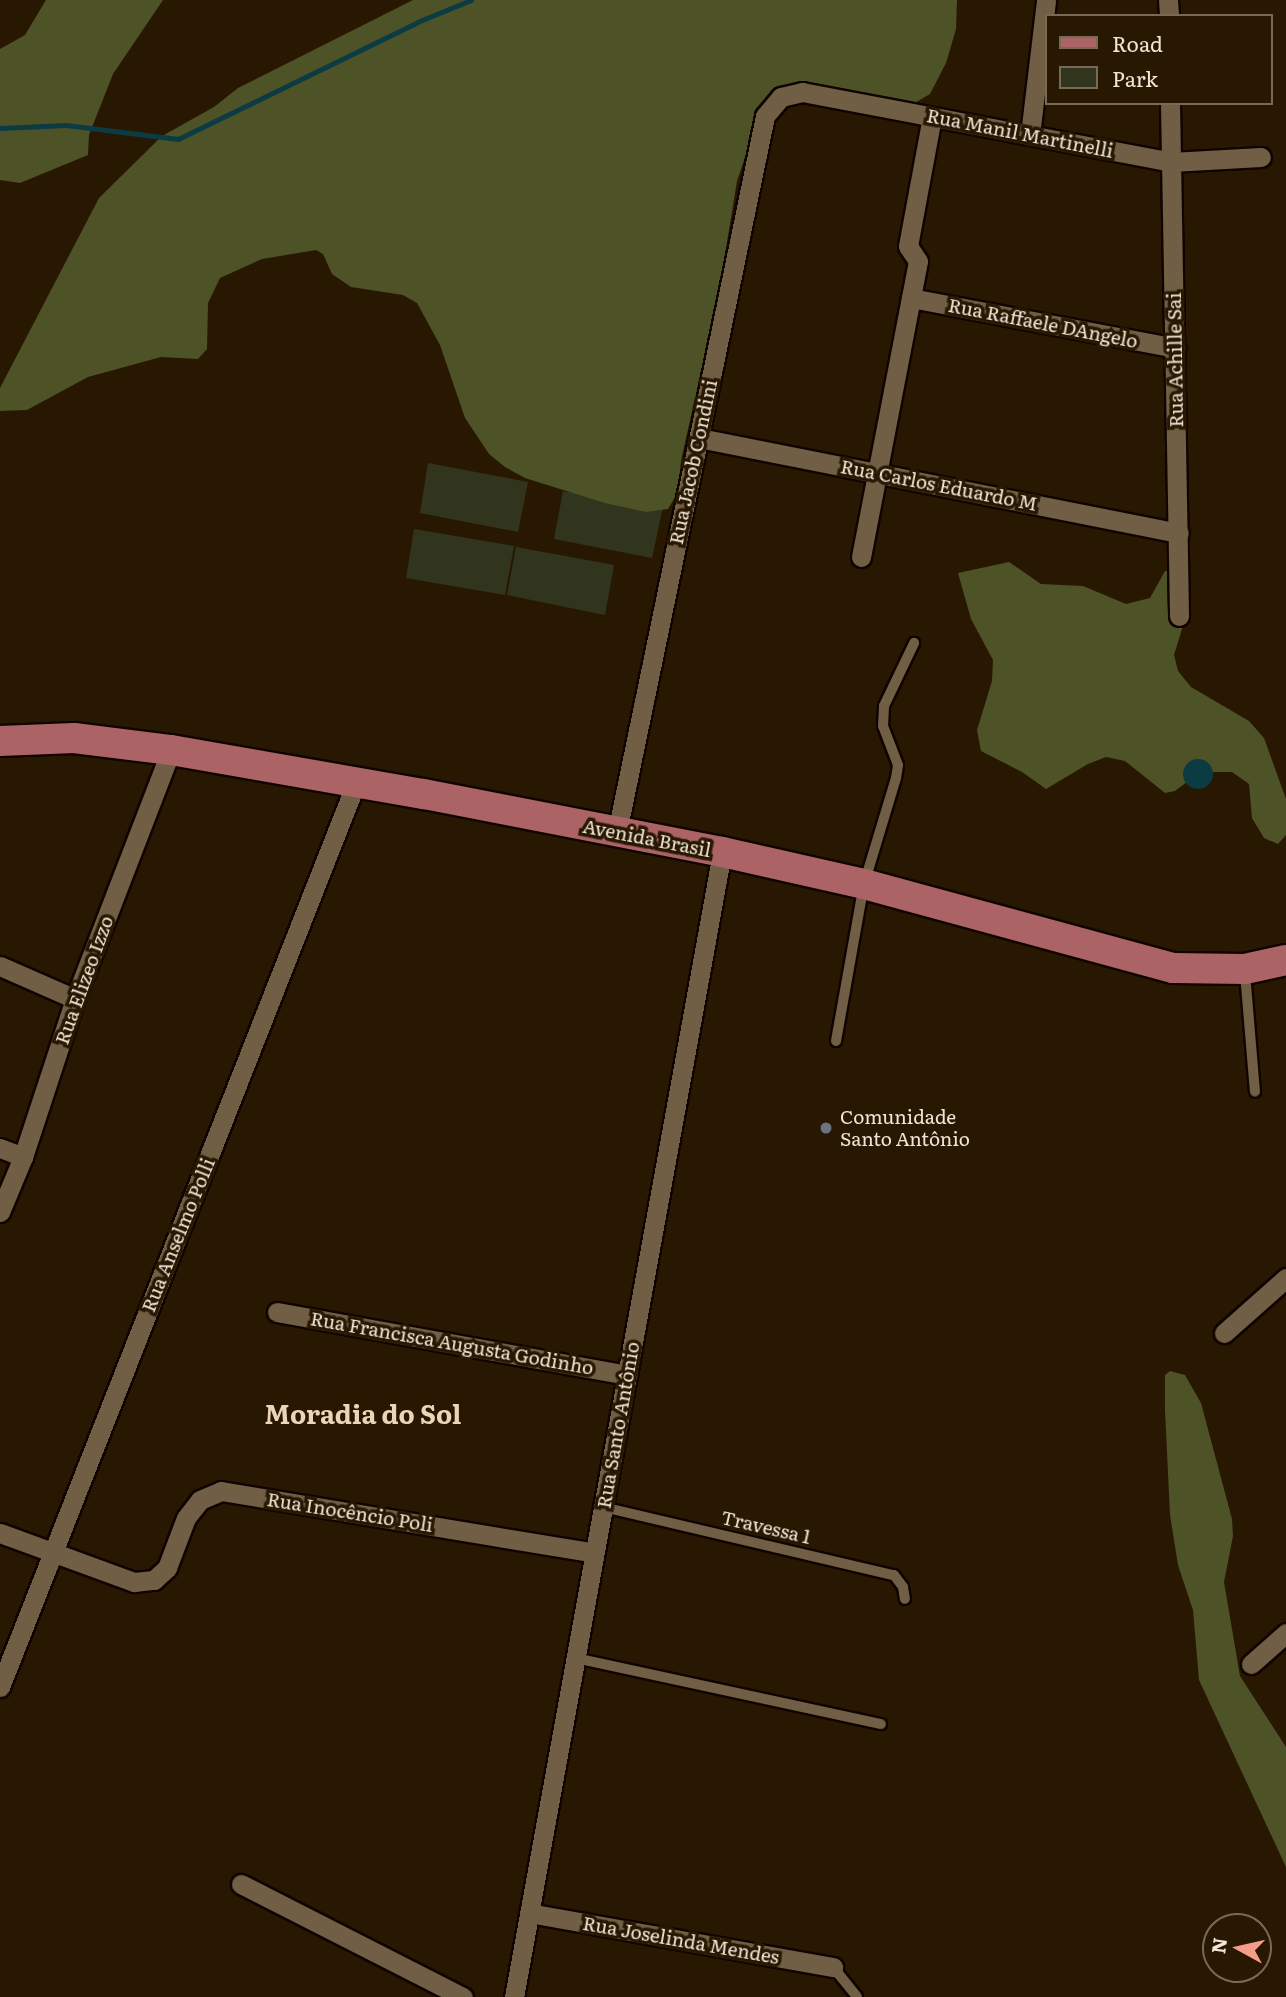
<!DOCTYPE html>
<html>
<head>
<meta charset="utf-8">
<style>
	body { margin:0 }
	#map { position:relative; width:1286px; height:1997px; overflow:hidden; background:#281802; font-family:Literata,serif }
	div>[style] { position:absolute }
	.green>* { inset:0; background:#32351d }
	.forest>* { inset:0; background:#4e5227 }
	.water>* { inset:0; background:#0d3b44 }
	.round { border-radius:50% }
	.stream>* { height:5px; margin:-2.5px; padding:0 2.5px; transform-origin:2.5px; border-radius:2.5px; background:#0d3b44 }
	.roads { filter:drop-shadow(2px 0 #100400) drop-shadow(-2px 0 #100400) drop-shadow(0 2px #100400) drop-shadow(0 -2px #100400) }
	.lane>* { height:10px; margin:-5px; padding:0 5px; transform-origin:5px; border-radius:5px; background:#705e45 }
	.street>* { height:19px; margin:-9.5px; padding:0 9.5px; transform-origin:9.5px; border-radius:9.5px; background:#705e45 }
	.primary>* { height:30px; margin:-15px; padding:0 15px; transform-origin:15px; border-radius:15px; background:#ab6365 }
	.dots>* { width:19px; height:19px; translate:-50% -50%; box-sizing:border-box; border:4px solid #281802; border-radius:50% }
	span { translate:-50% -50%; white-space:nowrap; text-align:center; line-height:1.15; -webkit-text-stroke:7px #281802; paint-order:stroke }
	.street-label { font-size:19px; color:#f0e5d7 }
	.poi-label { font-size:19px; color:#f0e5d7 }
	.left { translate:0 -50%; text-align:left }
	.district-label { font-size:26px; color:#ead5b8; font-weight:700 }
	.legend { position:absolute; left:1045px; top:14px; width:228px; height:91px; box-sizing:border-box; background:#281802; border:2px solid #786a57; margin:0; padding:9px 12px; list-style:none; font-size:21px; color:#f0e5d7 }
	.legend li { display:flex; align-items:center; gap:14px; height:35px }
	.legend b { width:35px; border:2px solid #786a57 }
	.north { position:absolute; left:1202px; top:1913px; width:70px; height:70px; box-sizing:border-box; background:#281802; border:2px solid #786a57; border-radius:50%; rotate:278deg; font-size:19px; font-weight:700; line-height:28px; text-align:center; color:#f0e5d7 }
	.north::after { content:''; display:block; margin:auto; width:24px; height:32px; background:#f49e8a; clip-path:polygon(50% 0,100% 100%,50% 72%,0 100%) }
</style>
</head>
<body>
<div id="map">
	<div class="green">
		<i style="clip-path:polygon(428px 463px,528px 482px,518px 532px,420px 513px)"></i>
		<i style="clip-path:polygon(563px 491px,663px 507px,652px 558px,554px 539px)"></i>
		<i style="clip-path:polygon(414px 529px,514px 546px,505px 595px,406px 578px)"></i>
		<i style="clip-path:polygon(516px 547px,614px 565px,605px 615px,507px 595px)"></i>
	</div>
	<div class="forest">
		<i style="clip-path:polygon(46px 0,163px 0,113px 74px,89px 135px,88px 155px,20px 183px,0 180px,0 49px,25px 35px)"></i>
		<i style="clip-path:polygon(413px 0,957px 0,956px 29px,946px 63px,930px 94px,913px 104px,792px 88px,762px 107px,737px 181px,718px 297px,682px 456px,677px 494px,668px 509px,646px 512px,605px 503px,525px 478px,505px 467px,489px 454px,465px 418px,440px 345px,417px 303px,403px 295px,351px 287px,332px 274px,323px 254px,316px 250px,262px 259px,220px 278px,208px 303px,207px 349px,198px 359px,161px 357px,88px 377px,27px 410px,0 411px,0 388px,99px 198px,162px 136px,214px 107px,238px 88px)"></i>
		<i style="clip-path:polygon(1009px 562px,1041px 584px,1083px 586px,1126px 604px,1150px 598px,1165px 571px,1175px 571px,1182px 629px,1174px 655px,1178px 671px,1191px 687px,1249px 721px,1264px 738px,1286px 799px,1286px 835px,1278px 844px,1264px 838px,1252px 818px,1249px 784px,1232px 772px,1200px 772px,1175px 791px,1165px 793px,1125px 761px,1106px 757px,1088px 764px,1046px 789px,1022px 772px,981px 751px,977px 730px,992px 681px,993px 660px,971px 619px,958px 573px)"></i>
		<i style="clip-path:polygon(1170px 1371px,1185px 1375px,1201px 1403px,1232px 1519px,1233px 1536px,1224px 1582px,1240px 1676px,1286px 1747px,1286px 1867px,1199px 1680px,1193px 1610px,1178px 1565px,1170px 1515px,1165px 1410px,1165px 1375px)"></i>
	</div>
	<div class="water">
		<i class="round" style="left:1183px;top:759px;width:30px;height:30px"></i>
	</div>
	<div class="stream">
		<i style="left:0;top:128px;width:66px;rotate:-2.6deg"></i>
		<i style="left:66px;top:125px;width:113px;rotate:7.1deg"></i>
		<i style="left:178px;top:139px;width:271px;rotate:-26deg"></i>
		<i style="left:422px;top:20px;width:53px;rotate:-22.2deg"></i>
	</div>
	<div class="roads">
		<div class="lane">
			<i style="left:1245px;top:973px;width:119px;rotate:85.2deg"></i>
			<i style="left:836px;top:1041px;width:159px;rotate:-79.9deg"></i>
			<i style="left:864px;top:884px;width:111px;rotate:-73.2deg"></i>
			<i style="left:896px;top:778px;width:13px;rotate:-81deg"></i>
			<i style="left:898px;top:765px;width:42px;rotate:-111deg"></i>
			<i style="left:883px;top:726px;width:20px;rotate:-87deg"></i>
			<i style="left:884px;top:706px;width:70px;rotate:-64.5deg"></i>
			<i style="left:603px;top:1507px;width:299px;rotate:13.2deg"></i>
			<i style="left:894px;top:1575px;width:15px;rotate:53deg"></i>
			<i style="left:903px;top:1587px;width:12px;rotate:81deg"></i>
			<i style="left:575px;top:1658px;width:313px;rotate:12.2deg"></i>
			<i style="left:833px;top:1967px;width:38px;rotate:51deg"></i>
		</div>
		<div class="street">
			<i style="left:1168px;top:0;width:16px;rotate:86deg"></i>
			<i style="left:1170px;top:103px;width:513px;rotate:88.99deg"></i>
			<i style="left:1030px;top:135px;width:136px;rotate:-83.2deg"></i>
			<i style="left:911px;top:298px;width:269px;rotate:10.7deg"></i>
			<i style="left:699px;top:438px;width:489px;rotate:11.2deg"></i>
			<i style="left:861px;top:557px;width:301px;rotate:-79.1deg"></i>
			<i style="left:918px;top:261px;width:18px;rotate:-124deg"></i>
			<i style="left:908px;top:246px;width:131px;rotate:-79.5deg"></i>
			<i style="left:617px;top:832px;width:731px;rotate:-78.32deg"></i>
			<i style="left:765px;top:116px;width:25px;rotate:-50deg"></i>
			<i style="left:781px;top:97px;width:22px;rotate:-13deg"></i>
			<i style="left:802px;top:92px;width:376px;rotate:10.7deg"></i>
			<i style="left:1171px;top:162px;width:90px;rotate:-3.2deg"></i>
			<i style="left:0;top:966px;width:82px;rotate:23.7deg"></i>
			<i style="left:0;top:1148px;width:25px;rotate:21deg"></i>
			<i style="left:0;top:1212px;width:60px;rotate:-67.3deg"></i>
			<i style="left:23px;top:1157px;width:166px;rotate:-71.8deg"></i>
			<i style="left:75px;top:999px;width:267px;rotate:-68.9deg"></i>
			<i style="left:277px;top:1312px;width:356px;rotate:10.2deg"></i>
			<i style="left:1224px;top:1333px;width:83px;rotate:-41.6deg"></i>
			<i style="left:0;top:1533px;width:143px;rotate:20.1deg"></i>
			<i style="left:134px;top:1582px;width:20px;rotate:-6deg"></i>
			<i style="left:154px;top:1580px;width:18px;rotate:-43deg"></i>
			<i style="left:167px;top:1568px;width:53px;rotate:-69.2deg"></i>
			<i style="left:186px;top:1518px;width:23px;rotate:-52deg"></i>
			<i style="left:200px;top:1500px;width:23px;rotate:-23deg"></i>
			<i style="left:221px;top:1491px;width:378px;rotate:9.4deg"></i>
			<i style="left:1251px;top:1664px;width:47px;rotate:-41.5deg"></i>
			<i style="left:0;top:1687px;width:972px;rotate:-68.51deg"></i>
			<i style="left:241px;top:1884px;width:249px;rotate:27deg"></i>
			<i style="left:529px;top:1913px;width:309px;rotate:10.1deg"></i>
			<i style="left:514px;top:1997px;width:1164px;rotate:-79.7deg"></i>
		</div>
		<div class="primary">
			<i style="left:0;top:741px;width:74px;rotate:-2.3deg"></i>
			<i style="left:74px;top:738px;width:98px;rotate:7.1deg"></i>
			<i style="left:171px;top:750px;width:257px;rotate:9.9deg"></i>
			<i style="left:424px;top:794px;width:304px;rotate:11deg"></i>
			<i style="left:722px;top:852px;width:146px;rotate:12.7deg"></i>
			<i style="left:864px;top:884px;width:320px;rotate:15.2deg"></i>
			<i style="left:1173px;top:968px;width:72px;rotate:0.8deg"></i>
			<i style="left:1245px;top:969px;width:42px;rotate:-12.4deg"></i>
		</div>
	</div>
	<div class="dots">
		<i style="left:826px;top:1128px;background:#6b7280"></i>
	</div>
	<div class="street-label">
		<span style="left:1020px;top:133px;rotate:11deg">Rua Manil Martinelli</span>
		<span style="left:1043px;top:323px;rotate:11deg">Rua Raffaele DAngelo</span>
		<span style="left:1175px;top:360px;rotate:-91deg">Rua Achille Sai</span>
		<span style="left:693px;top:462px;rotate:-78deg">Rua Jacob Condini</span>
		<span style="left:939px;top:485px;rotate:11deg">Rua Carlos Eduardo M</span>
		<span style="left:647px;top:838px;rotate:11deg">Avenida Brasil</span>
		<span style="left:84px;top:980px;rotate:-70deg">Rua Elizeo Izzo</span>
		<span style="left:178px;top:1235px;rotate:-68deg">Rua Anselmo Polli</span>
		<span style="left:452px;top:1343px;rotate:10deg">Rua Francisca Augusta Godinho</span>
		<span style="left:618px;top:1425px;rotate:-80deg">Rua Santo Antônio</span>
		<span style="left:350px;top:1512px;rotate:9deg">Rua Inocêncio Poli</span>
		<span style="left:766px;top:1527px;rotate:13deg">Travessa 1</span>
		<span style="left:681px;top:1940px;rotate:10deg">Rua Joselinda Mendes</span>
	</div>
	<div class="poi-label">
		<span class="left" style="left:840px;top:1128px">Comunidade<br>Santo Antônio</span>
	</div>
	<div class="district-label">
		<span style="left:363px;top:1413px">Moradia do Sol</span>
	</div>
	<ul class="legend">
	<li><b style="height:9px;background:#ab6365"></b>Road</li>
	<li><b style="height:19px;background:#32351d"></b>Park</li>
	</ul>
	<div class="north">N</div>
</div>
</body>
</html>
